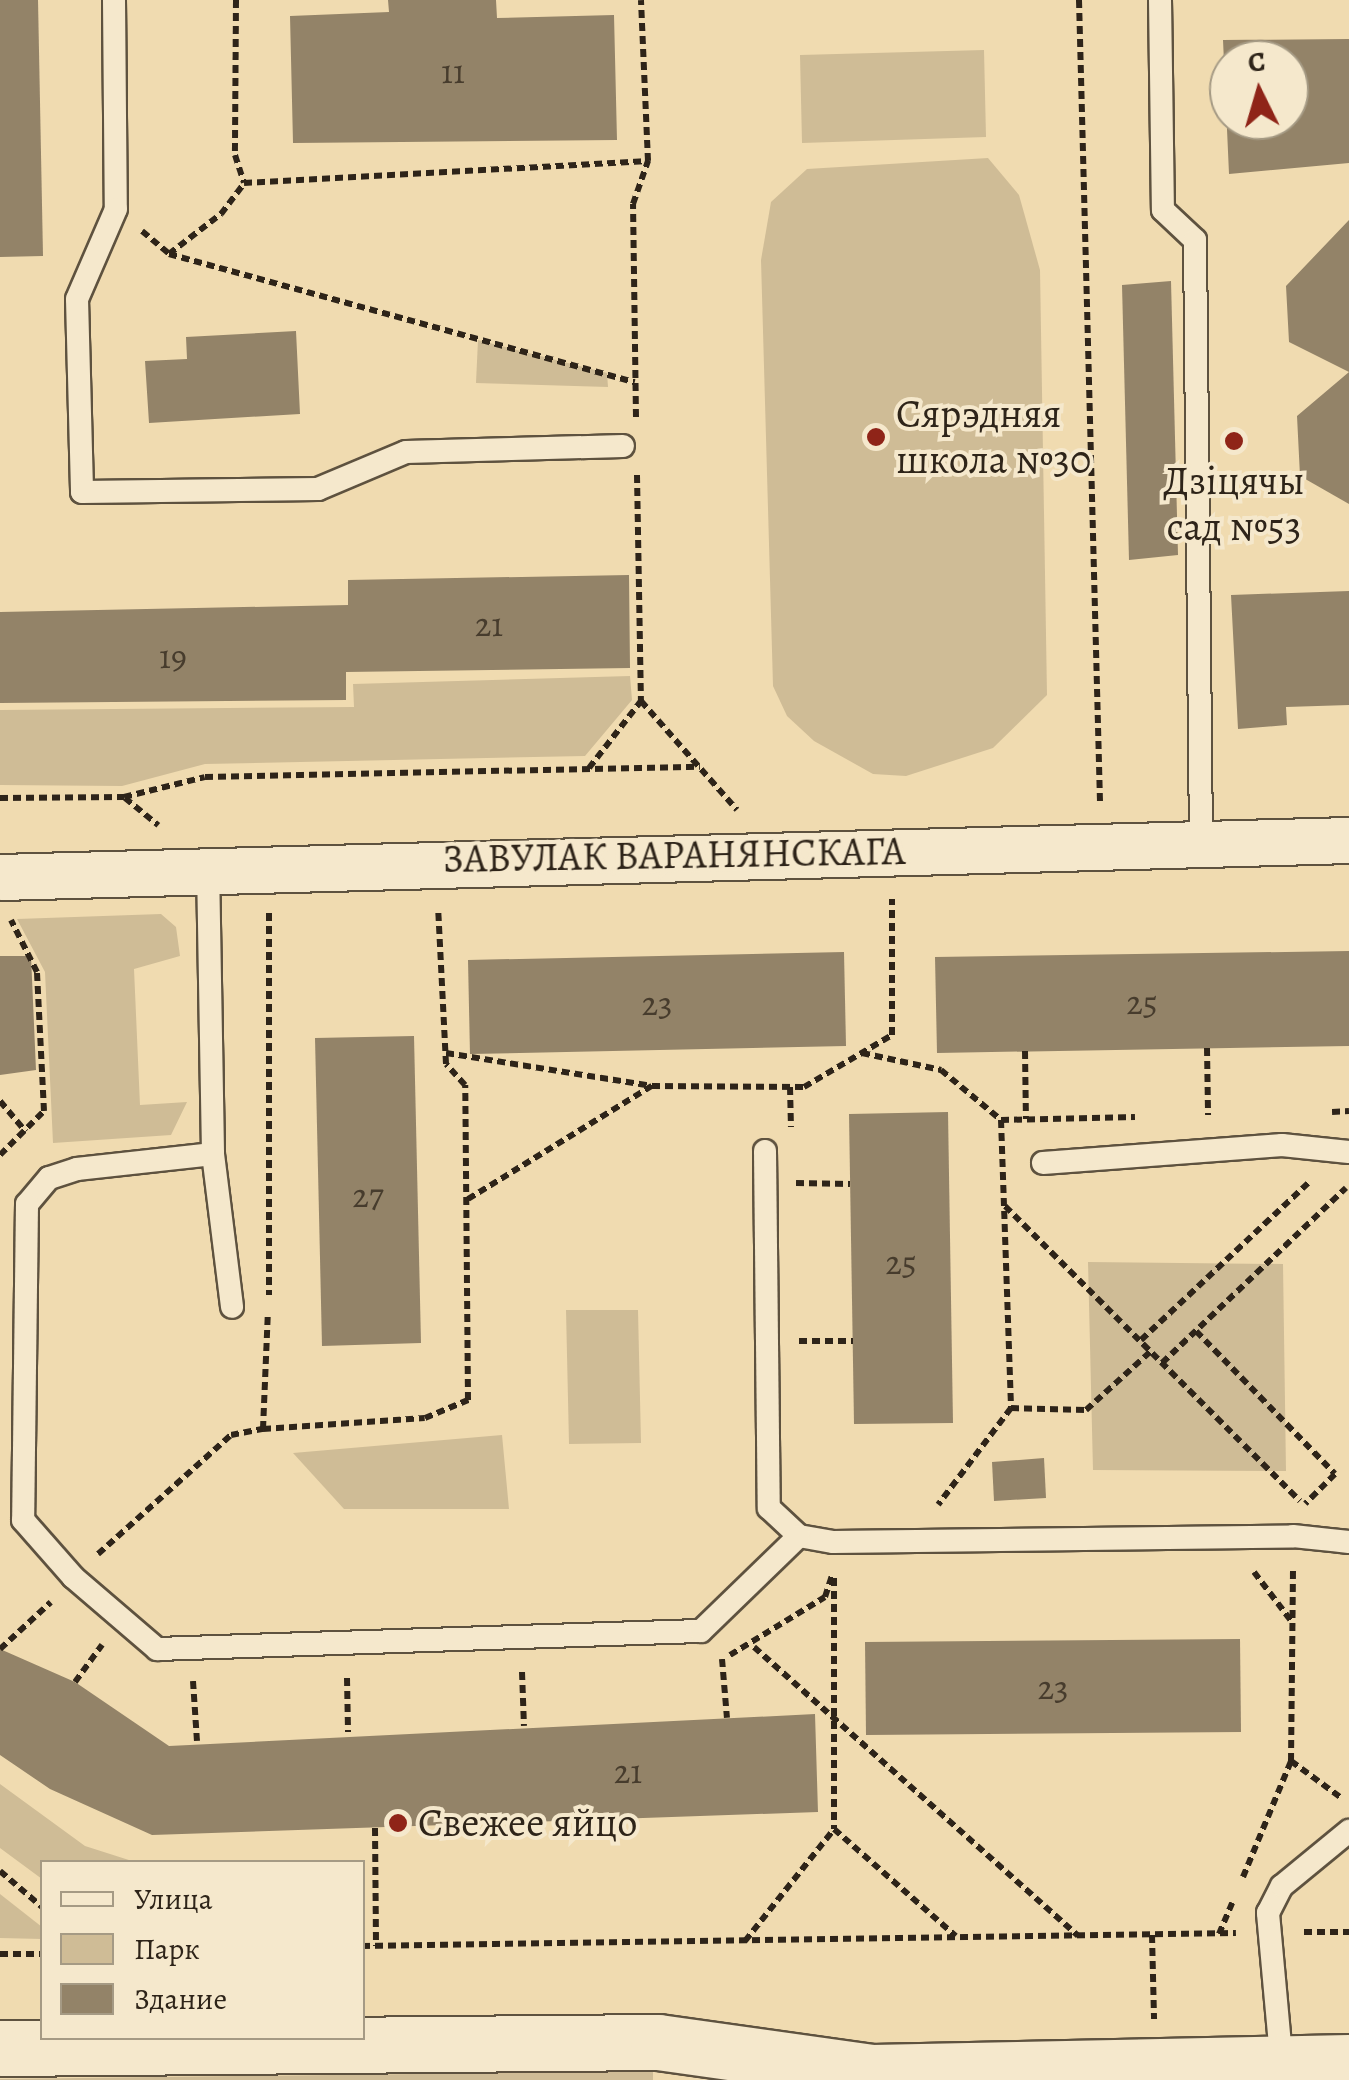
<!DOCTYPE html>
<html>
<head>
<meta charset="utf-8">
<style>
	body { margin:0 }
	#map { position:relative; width:1349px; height:2080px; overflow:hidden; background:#f0dbb0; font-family:Alegreya,serif }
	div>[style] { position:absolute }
	.green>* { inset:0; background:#cfbc96 }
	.building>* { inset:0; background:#938368 }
	.path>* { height:6px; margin-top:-3px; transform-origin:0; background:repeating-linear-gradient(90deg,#2e2419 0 8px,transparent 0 13px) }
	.roads { filter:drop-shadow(2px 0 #5e523f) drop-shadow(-2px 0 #5e523f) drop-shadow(0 2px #5e523f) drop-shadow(0 -2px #5e523f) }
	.lane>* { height:22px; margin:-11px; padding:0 11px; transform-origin:11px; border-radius:11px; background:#f5e8cc }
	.street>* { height:45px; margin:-22.5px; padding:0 22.5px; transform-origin:22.5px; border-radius:22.5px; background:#f5e8cc }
	.secondary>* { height:55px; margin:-27.5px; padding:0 27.5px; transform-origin:27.5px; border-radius:27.5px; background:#f5e8cc }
	.dots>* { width:28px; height:28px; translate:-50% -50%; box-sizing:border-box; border:5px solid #f5e8cc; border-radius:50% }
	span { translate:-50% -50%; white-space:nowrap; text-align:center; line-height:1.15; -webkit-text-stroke:8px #f5e8cc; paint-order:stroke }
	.number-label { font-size:35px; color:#473c2d }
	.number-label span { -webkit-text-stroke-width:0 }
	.poi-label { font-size:40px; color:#2e2419 }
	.left { translate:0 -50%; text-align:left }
	.street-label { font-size:40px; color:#2e2419 }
	.legend { position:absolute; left:40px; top:1860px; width:325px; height:180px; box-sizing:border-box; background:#f5e8cc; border:2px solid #a59a84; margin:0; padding:12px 18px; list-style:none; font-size:30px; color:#2e2419 }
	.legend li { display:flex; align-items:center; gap:20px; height:50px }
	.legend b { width:50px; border:2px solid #a59a84 }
	.north { position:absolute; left:1209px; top:40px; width:100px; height:100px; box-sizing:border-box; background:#f5e8cc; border:2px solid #a59a84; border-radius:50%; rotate:355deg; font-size:28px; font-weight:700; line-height:40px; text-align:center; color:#2e2419 }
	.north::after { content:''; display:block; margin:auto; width:35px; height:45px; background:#8f2418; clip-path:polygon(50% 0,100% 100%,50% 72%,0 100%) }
</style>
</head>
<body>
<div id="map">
	<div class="green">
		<i style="clip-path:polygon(984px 50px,986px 137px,802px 143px,800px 55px)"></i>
		<i style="clip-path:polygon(988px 158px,1019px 195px,1040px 270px,1047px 695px,993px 748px,906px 776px,873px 774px,814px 741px,787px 716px,773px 686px,761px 260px,771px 202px,807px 169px)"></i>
		<i style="clip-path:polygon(478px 340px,607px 373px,608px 387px,476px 383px)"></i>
		<i style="clip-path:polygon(630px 676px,632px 700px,585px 756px,205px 764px,122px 786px,0 785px,0 710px,354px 707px,353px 684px)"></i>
		<i style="clip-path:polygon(161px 914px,176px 927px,180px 956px,134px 969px,140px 1105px,187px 1102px,171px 1135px,53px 1143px,45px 972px,17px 919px)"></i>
		<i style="clip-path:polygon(1088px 1262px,1283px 1264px,1286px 1471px,1093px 1470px)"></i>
		<i style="clip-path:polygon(566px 1310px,638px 1310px,641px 1443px,569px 1444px)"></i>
		<i style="clip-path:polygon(502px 1435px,509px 1509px,344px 1509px,293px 1453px)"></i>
		<i style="clip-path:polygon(0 1784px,85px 1846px,132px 1861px,359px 1862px,42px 1862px,42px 1879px,0 1848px)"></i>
		<i style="clip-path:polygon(0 1894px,42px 1927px,42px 1939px,0 1938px)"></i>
		<i style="clip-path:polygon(653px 2071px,653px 2080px,0 2080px,0 2079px)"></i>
	</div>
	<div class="building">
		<i style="clip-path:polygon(0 0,38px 0,43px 256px,0 257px)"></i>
		<i style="clip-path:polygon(388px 0,496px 0,497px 18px,614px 15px,617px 140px,293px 143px,290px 16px,389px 12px)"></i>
		<i style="clip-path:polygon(evenodd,1349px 39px,1349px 163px,1229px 174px,1223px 40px,1349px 39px,1229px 60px,1289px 60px,1289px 120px,1229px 120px,1229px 60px)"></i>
		<i style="clip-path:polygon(1349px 220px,1349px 504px,1300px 476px,1297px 416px,1349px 372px,1289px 342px,1286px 286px)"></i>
		<i style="clip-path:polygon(1171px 281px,1178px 555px,1129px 560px,1122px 285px)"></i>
		<i style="clip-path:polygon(296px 331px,300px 414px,149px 423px,145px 361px,187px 359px,186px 337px)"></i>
		<i style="clip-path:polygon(629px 575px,630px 668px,346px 672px,346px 700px,0 703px,0 612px,348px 605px,348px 580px)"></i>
		<i style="clip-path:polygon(1349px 591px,1349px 705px,1286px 707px,1287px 725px,1238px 729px,1231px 595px)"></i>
		<i style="clip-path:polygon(1349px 951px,1349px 1046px,937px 1053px,935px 957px)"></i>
		<i style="clip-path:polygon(844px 952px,846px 1046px,470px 1054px,468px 960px)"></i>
		<i style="clip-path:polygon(0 956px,31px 956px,36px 1070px,0 1075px)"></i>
		<i style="clip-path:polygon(414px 1036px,421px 1343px,322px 1346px,315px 1038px)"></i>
		<i style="clip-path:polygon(948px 1112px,953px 1423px,854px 1424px,849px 1114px)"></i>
		<i style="clip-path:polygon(1044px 1458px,1046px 1498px,994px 1501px,992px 1462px)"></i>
		<i style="clip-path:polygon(1240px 1639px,1241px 1732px,866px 1735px,865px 1642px)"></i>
		<i style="clip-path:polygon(0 1649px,75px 1682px,169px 1746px,815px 1714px,818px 1812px,152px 1835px,50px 1789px,0 1755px)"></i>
	</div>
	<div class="path">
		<i style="left:236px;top:0;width:155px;rotate:90.4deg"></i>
		<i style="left:235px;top:155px;width:29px;rotate:72deg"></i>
		<i style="left:244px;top:183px;width:405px;rotate:-3.1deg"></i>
		<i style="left:1079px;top:0;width:803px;rotate:88.5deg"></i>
		<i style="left:142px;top:231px;width:35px;rotate:40deg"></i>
		<i style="left:169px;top:254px;width:483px;rotate:15.4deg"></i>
		<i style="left:169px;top:254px;width:66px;rotate:-37.6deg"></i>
		<i style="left:221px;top:214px;width:39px;rotate:-53deg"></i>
		<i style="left:636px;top:417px;width:213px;rotate:-90.8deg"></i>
		<i style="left:633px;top:204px;width:46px;rotate:-70.8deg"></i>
		<i style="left:648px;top:161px;width:161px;rotate:-92.5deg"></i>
		<i style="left:637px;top:475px;width:226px;rotate:89deg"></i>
		<i style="left:641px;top:701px;width:145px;rotate:48.6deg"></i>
		<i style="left:589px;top:768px;width:85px;rotate:-52.2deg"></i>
		<i style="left:0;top:798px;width:124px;rotate:-0.5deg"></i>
		<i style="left:124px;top:797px;width:83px;rotate:-13.9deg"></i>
		<i style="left:205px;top:777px;width:495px;rotate:-1.2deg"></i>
		<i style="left:125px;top:798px;width:43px;rotate:39.3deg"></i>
		<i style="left:269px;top:913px;width:382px;rotate:90deg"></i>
		<i style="left:1207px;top:1048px;width:67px;rotate:89.1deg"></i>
		<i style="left:1025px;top:1051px;width:68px;rotate:89.2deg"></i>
		<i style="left:446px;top:1053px;width:209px;rotate:9.1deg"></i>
		<i style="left:652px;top:1086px;width:152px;rotate:0.4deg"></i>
		<i style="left:804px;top:1087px;width:102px;rotate:-30.6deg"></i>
		<i style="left:892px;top:1035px;width:136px;rotate:-90deg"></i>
		<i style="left:862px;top:1053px;width:81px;rotate:12.1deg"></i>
		<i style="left:941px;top:1070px;width:78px;rotate:39.8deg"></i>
		<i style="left:1001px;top:1120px;width:288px;rotate:88deg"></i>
		<i style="left:1011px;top:1408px;width:121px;rotate:127deg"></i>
		<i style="left:790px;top:1087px;width:40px;rotate:88.6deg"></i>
		<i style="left:0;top:1101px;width:40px;rotate:50deg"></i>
		<i style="left:1332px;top:1112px;width:17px;rotate:-3deg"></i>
		<i style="left:1001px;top:1120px;width:134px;rotate:-1.3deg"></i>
		<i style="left:0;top:1155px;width:62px;rotate:-45deg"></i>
		<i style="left:44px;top:1111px;width:139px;rotate:-92.9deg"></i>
		<i style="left:37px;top:972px;width:58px;rotate:-116.6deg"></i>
		<i style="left:796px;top:1183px;width:54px;rotate:1.1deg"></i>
		<i style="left:468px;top:1199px;width:216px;rotate:-31.6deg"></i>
		<i style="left:1005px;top:1206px;width:417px;rotate:45deg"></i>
		<i style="left:1196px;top:1331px;width:199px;rotate:45.8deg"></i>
		<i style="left:1335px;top:1474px;width:42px;rotate:135deg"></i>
		<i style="left:1141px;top:1340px;width:231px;rotate:-43.2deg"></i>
		<i style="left:799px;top:1341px;width:54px"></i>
		<i style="left:1162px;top:1363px;width:254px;rotate:-43.6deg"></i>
		<i style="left:1011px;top:1408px;width:75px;rotate:1.5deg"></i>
		<i style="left:1086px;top:1410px;width:88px;rotate:-42.2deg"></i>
		<i style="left:263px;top:1429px;width:162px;rotate:-3.9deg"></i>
		<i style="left:425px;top:1418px;width:47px;rotate:-22.7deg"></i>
		<i style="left:468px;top:1400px;width:315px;rotate:-90.5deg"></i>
		<i style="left:465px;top:1085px;width:28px;rotate:-132deg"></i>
		<i style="left:446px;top:1064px;width:156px;rotate:-92.9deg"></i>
		<i style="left:98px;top:1554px;width:178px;rotate:-41.8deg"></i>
		<i style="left:231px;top:1435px;width:33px;rotate:-11deg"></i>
		<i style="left:263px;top:1429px;width:117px;rotate:-87.6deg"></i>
		<i style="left:1254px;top:1572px;width:63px;rotate:52.8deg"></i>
		<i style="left:834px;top:1578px;width:251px;rotate:90deg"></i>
		<i style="left:834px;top:1829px;width:162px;rotate:41.3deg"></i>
		<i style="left:754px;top:1647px;width:434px;rotate:41.7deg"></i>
		<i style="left:0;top:1649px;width:69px;rotate:-42.7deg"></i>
		<i style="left:730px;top:1655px;width:111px;rotate:-31.4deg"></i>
		<i style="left:825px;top:1597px;width:25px;rotate:-72deg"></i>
		<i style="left:722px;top:1659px;width:59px;rotate:85.2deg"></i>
		<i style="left:522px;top:1672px;width:54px;rotate:87.9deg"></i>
		<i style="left:347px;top:1678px;width:54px;rotate:88.9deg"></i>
		<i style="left:193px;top:1681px;width:60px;rotate:86.2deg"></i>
		<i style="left:75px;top:1682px;width:46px;rotate:-53.9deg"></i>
		<i style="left:1291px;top:1761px;width:64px;rotate:36.2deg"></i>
		<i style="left:375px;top:1828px;width:118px;rotate:89.5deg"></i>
		<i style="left:0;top:1871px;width:55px;rotate:40.6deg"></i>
		<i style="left:1243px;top:1877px;width:126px;rotate:-67.5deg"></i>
		<i style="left:1291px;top:1761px;width:191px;rotate:-89.4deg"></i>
		<i style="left:1304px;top:1932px;width:45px"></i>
		<i style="left:1219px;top:1934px;width:34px;rotate:-67deg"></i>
		<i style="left:1152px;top:1935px;width:84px;rotate:88.6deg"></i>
		<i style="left:745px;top:1941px;width:143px;rotate:-51.5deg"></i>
		<i style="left:362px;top:1946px;width:874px;rotate:-0.85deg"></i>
		<i style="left:0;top:1954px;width:42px"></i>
	</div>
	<div class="roads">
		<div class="lane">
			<i style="left:114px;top:0;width:209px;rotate:89.5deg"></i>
			<i style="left:116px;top:209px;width:98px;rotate:113.4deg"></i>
			<i style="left:77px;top:299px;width:193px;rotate:88.5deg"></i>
			<i style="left:82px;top:492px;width:236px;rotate:-0.7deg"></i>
			<i style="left:318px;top:489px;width:95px;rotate:-22.8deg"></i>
			<i style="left:406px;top:452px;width:217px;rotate:-1.6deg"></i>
			<i style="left:1160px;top:0;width:210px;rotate:89.2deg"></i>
			<i style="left:1163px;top:210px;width:44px;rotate:43.2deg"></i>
			<i style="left:1195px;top:240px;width:606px;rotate:89.43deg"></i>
			<i style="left:208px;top:866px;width:288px;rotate:89deg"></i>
			<i style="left:213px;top:1154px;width:154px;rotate:82.9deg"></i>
			<i style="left:765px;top:1151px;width:357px;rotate:89.4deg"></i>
			<i style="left:769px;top:1508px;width:41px;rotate:43deg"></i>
			<i style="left:799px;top:1536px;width:35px;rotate:10deg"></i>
			<i style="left:833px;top:1542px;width:460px;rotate:-0.7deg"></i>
			<i style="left:1293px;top:1536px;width:56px;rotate:6.1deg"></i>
			<i style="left:213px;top:1154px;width:137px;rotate:173.7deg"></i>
			<i style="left:77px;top:1169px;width:29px;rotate:162deg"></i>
			<i style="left:49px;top:1178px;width:34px;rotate:130deg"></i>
			<i style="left:27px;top:1204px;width:316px;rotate:90.7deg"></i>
			<i style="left:23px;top:1520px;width:76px;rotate:48.7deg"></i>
			<i style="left:73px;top:1577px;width:111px;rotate:40.6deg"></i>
			<i style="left:157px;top:1649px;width:544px;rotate:-1.9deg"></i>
			<i style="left:701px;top:1631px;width:136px;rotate:-44.1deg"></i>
			<i style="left:1043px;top:1163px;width:240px;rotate:-4.3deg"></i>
			<i style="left:1282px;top:1145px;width:67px;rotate:6deg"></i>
			<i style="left:1282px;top:2067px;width:155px;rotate:-95.2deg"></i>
			<i style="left:1268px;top:1913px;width:30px;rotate:-63deg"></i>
			<i style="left:1282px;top:1886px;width:87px;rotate:-39.4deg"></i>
		</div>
		<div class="street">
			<i style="left:0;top:877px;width:1350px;rotate:-1.57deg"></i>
		</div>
		<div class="secondary">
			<i style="left:0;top:2048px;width:658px;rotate:-0.52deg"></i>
			<i style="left:658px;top:2042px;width:216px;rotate:8deg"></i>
			<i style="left:872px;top:2072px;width:477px;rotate:-1.2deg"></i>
		</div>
	</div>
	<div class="dots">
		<i style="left:876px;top:437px;background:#8f2418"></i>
		<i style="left:1234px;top:441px;background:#8f2418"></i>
		<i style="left:398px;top:1823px;background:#8f2418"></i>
	</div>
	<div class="number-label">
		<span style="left:453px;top:71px">11</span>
		<span style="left:489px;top:624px">21</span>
		<span style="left:173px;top:656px">19</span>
		<span style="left:1142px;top:1002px">25</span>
		<span style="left:657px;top:1003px">23</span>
		<span style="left:368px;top:1195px">27</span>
		<span style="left:901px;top:1262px">25</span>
		<span style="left:1053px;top:1687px">23</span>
		<span style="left:628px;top:1771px">21</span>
	</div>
	<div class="poi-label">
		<span class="left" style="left:896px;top:437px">Сярэдняя<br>школа №30</span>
		<span style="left:1234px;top:504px">Дзіцячы<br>сад №53</span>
		<span class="left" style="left:418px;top:1823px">Свежее яйцо</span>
	</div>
	<div class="street-label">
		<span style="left:674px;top:855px;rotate:-1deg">ЗАВУЛАК ВАРАНЯНСКАГА</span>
	</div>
	<ul class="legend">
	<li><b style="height:12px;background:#f5e8cc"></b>Улица</li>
	<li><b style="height:28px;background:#cfbc96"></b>Парк</li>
	<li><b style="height:28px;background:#938368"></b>Здание</li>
	</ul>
	<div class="north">С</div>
</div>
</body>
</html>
